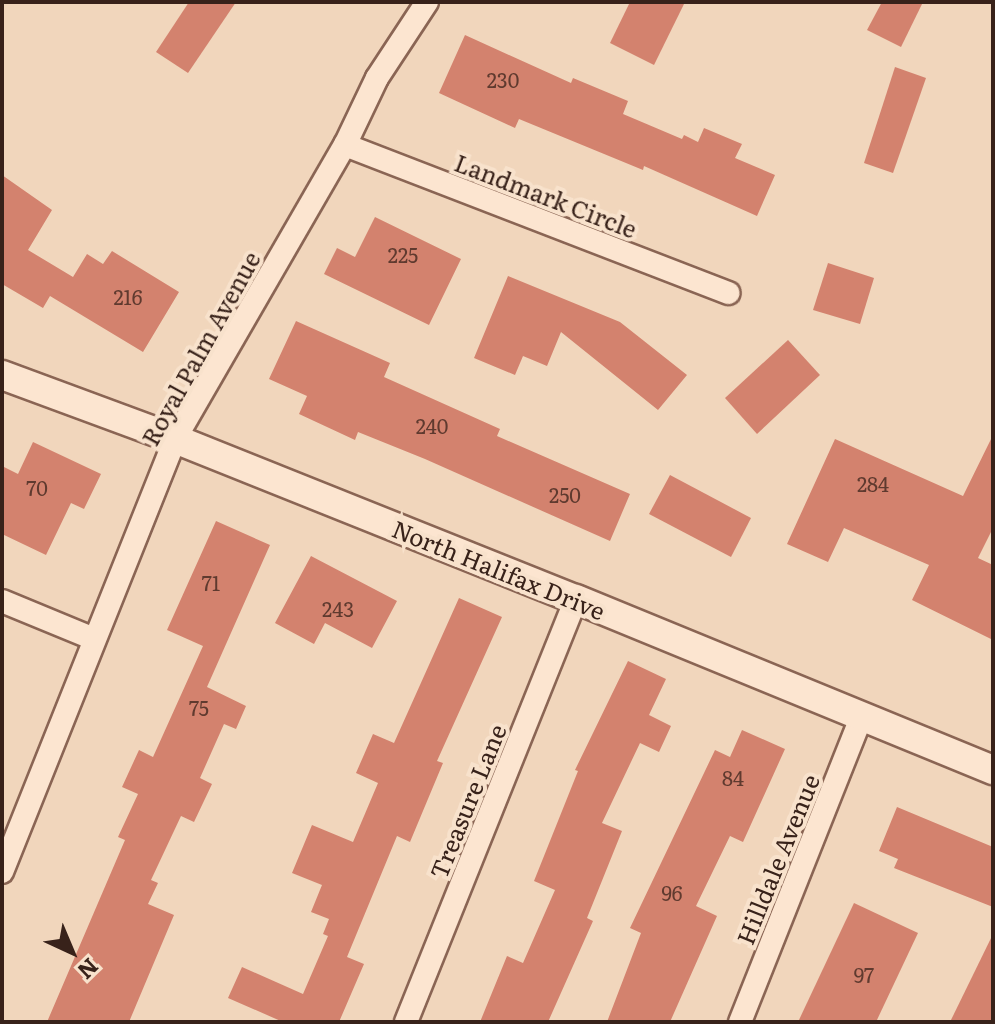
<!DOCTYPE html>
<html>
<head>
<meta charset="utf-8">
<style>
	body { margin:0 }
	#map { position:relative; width:995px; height:1024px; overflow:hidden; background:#f1d6bc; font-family:Literata,serif }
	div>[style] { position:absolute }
	.building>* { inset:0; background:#d3826e }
	.roads { filter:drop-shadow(2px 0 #8a6554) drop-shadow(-2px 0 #8a6554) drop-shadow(0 2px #8a6554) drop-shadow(0 -2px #8a6554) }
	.minor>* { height:22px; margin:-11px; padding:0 11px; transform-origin:11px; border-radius:11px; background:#fce5d0 }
	.tertiary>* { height:28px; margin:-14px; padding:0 14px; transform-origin:14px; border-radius:14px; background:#fce5d0 }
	span { translate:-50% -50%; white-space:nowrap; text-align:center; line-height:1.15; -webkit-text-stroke:8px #f8e2cc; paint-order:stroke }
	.number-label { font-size:20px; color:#5f3a2f }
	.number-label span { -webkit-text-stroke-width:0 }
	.street-label { font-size:24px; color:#38221a }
	.frame { position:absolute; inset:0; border:4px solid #38221a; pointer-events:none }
	.north { position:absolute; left:32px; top:912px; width:80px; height:80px; -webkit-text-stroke:6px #f8e2cc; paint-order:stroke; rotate:136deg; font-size:22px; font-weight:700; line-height:32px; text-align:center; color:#38221a }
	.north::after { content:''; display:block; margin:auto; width:28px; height:36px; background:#38221a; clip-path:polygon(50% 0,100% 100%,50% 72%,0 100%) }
</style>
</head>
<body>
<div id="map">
	<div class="building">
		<i style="clip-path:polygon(189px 2px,236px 2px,188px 73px,156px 52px)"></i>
		<i style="clip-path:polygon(630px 2px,685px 2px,654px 65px,610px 43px)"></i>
		<i style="clip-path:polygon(882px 2px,923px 2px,901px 47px,867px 30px)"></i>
		<i style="clip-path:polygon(465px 35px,571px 83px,573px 78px,628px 101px,623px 114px,682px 139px,684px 135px,698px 142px,704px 128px,742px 144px,735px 158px,775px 175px,757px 216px,644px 166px,643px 170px,519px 119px,515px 128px,439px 93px)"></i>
		<i style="clip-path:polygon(895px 67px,926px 78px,893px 173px,864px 163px)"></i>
		<i style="clip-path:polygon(2px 175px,52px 210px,28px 250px,73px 277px,87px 254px,103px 264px,112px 251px,179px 292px,143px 352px,50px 296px,43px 308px,2px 284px)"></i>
		<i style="clip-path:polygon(375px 217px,461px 259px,429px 325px,324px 274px,337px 248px,355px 257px)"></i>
		<i style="clip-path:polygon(828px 263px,874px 278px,860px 324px,813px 310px)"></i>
		<i style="clip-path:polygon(508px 276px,620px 322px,687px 375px,658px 410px,561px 332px,547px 366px,523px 356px,515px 375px,474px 358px)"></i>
		<i style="clip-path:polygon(296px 321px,390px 363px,384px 377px,500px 429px,497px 436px,630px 494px,610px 541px,425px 459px,358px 432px,355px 440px,299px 414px,307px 396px,269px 379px)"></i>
		<i style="clip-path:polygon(788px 340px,820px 375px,757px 434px,725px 398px)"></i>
		<i style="clip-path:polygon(993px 435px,993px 528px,978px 558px,993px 565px,993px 640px,912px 600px,929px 565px,844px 528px,828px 562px,787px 544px,835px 439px,963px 496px)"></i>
		<i style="clip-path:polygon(33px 442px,101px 474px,84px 509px,71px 503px,46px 555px,2px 534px,2px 466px,18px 474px)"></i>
		<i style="clip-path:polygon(670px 475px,751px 518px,731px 557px,649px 514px)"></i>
		<i style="clip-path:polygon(216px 521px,270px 545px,207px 687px,246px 706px,236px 729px,224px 724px,200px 778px,212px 784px,194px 822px,181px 816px,151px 880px,158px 883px,148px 904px,174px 915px,129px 1022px,47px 1022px,125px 840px,118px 837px,138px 794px,122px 787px,139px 750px,153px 757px,203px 646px,167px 630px)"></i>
		<i style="clip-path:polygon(311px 556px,397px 601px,372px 648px,325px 623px,314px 644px,275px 623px)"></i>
		<i style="clip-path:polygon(459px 598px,502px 617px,437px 761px,443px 763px,410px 842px,397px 836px,347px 957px,364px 964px,339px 1022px,283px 1022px,228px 998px,242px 967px,303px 994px,328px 936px,323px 934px,329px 919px,311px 912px,322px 885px,292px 873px,312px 825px,353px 842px,378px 783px,356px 773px,373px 734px,394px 743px)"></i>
		<i style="clip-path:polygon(628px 661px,666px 679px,649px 715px,671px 726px,659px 752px,640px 743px,602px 823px,622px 831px,587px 918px,593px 921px,548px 1022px,480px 1022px,507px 956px,523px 963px,555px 890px,534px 881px,578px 771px,575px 770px)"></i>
		<i style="clip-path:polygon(742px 730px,785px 749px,743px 842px,730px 836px,696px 906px,717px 916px,670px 1022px,607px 1022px,641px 933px,630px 928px,715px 750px,730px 757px)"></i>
		<i style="clip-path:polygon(897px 807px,993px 847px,993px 907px,894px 868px,898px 859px,879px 851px)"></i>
		<i style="clip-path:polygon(854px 903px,918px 933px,876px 1022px,798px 1022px)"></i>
		<i style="clip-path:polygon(993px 934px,993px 1022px,950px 1022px)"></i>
	</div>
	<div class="roads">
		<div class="minor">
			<i style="left:345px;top:145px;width:411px;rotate:21.1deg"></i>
			<i style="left:2px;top:601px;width:100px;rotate:22.4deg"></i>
			<i style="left:2px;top:872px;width:466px;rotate:-68.2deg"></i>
			<i style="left:175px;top:439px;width:340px;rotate:-60deg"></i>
			<i style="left:345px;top:145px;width:74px;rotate:-64.5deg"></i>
			<i style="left:377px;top:78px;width:91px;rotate:-56.7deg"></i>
			<i style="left:406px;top:1022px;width:456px;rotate:-68.1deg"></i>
			<i style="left:740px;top:1022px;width:330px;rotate:-68.3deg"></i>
		</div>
		<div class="tertiary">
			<i style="left:2px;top:375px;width:184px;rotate:20.3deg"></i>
			<i style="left:175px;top:439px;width:432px;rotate:21.8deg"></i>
			<i style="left:576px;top:599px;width:451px;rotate:22.3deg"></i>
		</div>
	</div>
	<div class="number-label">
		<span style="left:503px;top:79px">230</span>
		<span style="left:403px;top:254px">225</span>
		<span style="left:128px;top:296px">216</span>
		<span style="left:432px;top:425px">240</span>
		<span style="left:873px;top:483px">284</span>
		<span style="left:37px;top:487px">70</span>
		<span style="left:565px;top:494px">250</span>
		<span style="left:211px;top:582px">71</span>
		<span style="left:338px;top:608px">243</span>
		<span style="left:199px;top:707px">75</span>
		<span style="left:733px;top:777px">84</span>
		<span style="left:672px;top:892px">96</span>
		<span style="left:864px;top:974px">97</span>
	</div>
	<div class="street-label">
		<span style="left:546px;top:195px;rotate:21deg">Landmark Circle</span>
		<span style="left:200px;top:348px;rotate:-61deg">Royal Palm Avenue</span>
		<span style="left:499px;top:569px;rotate:22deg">North Halifax Drive</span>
		<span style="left:467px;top:801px;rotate:-68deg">Treasure Lane</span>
		<span style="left:777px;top:859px;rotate:-68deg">Hilldale Avenue</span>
	</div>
	<div class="frame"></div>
	<div class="north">N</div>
</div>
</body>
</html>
